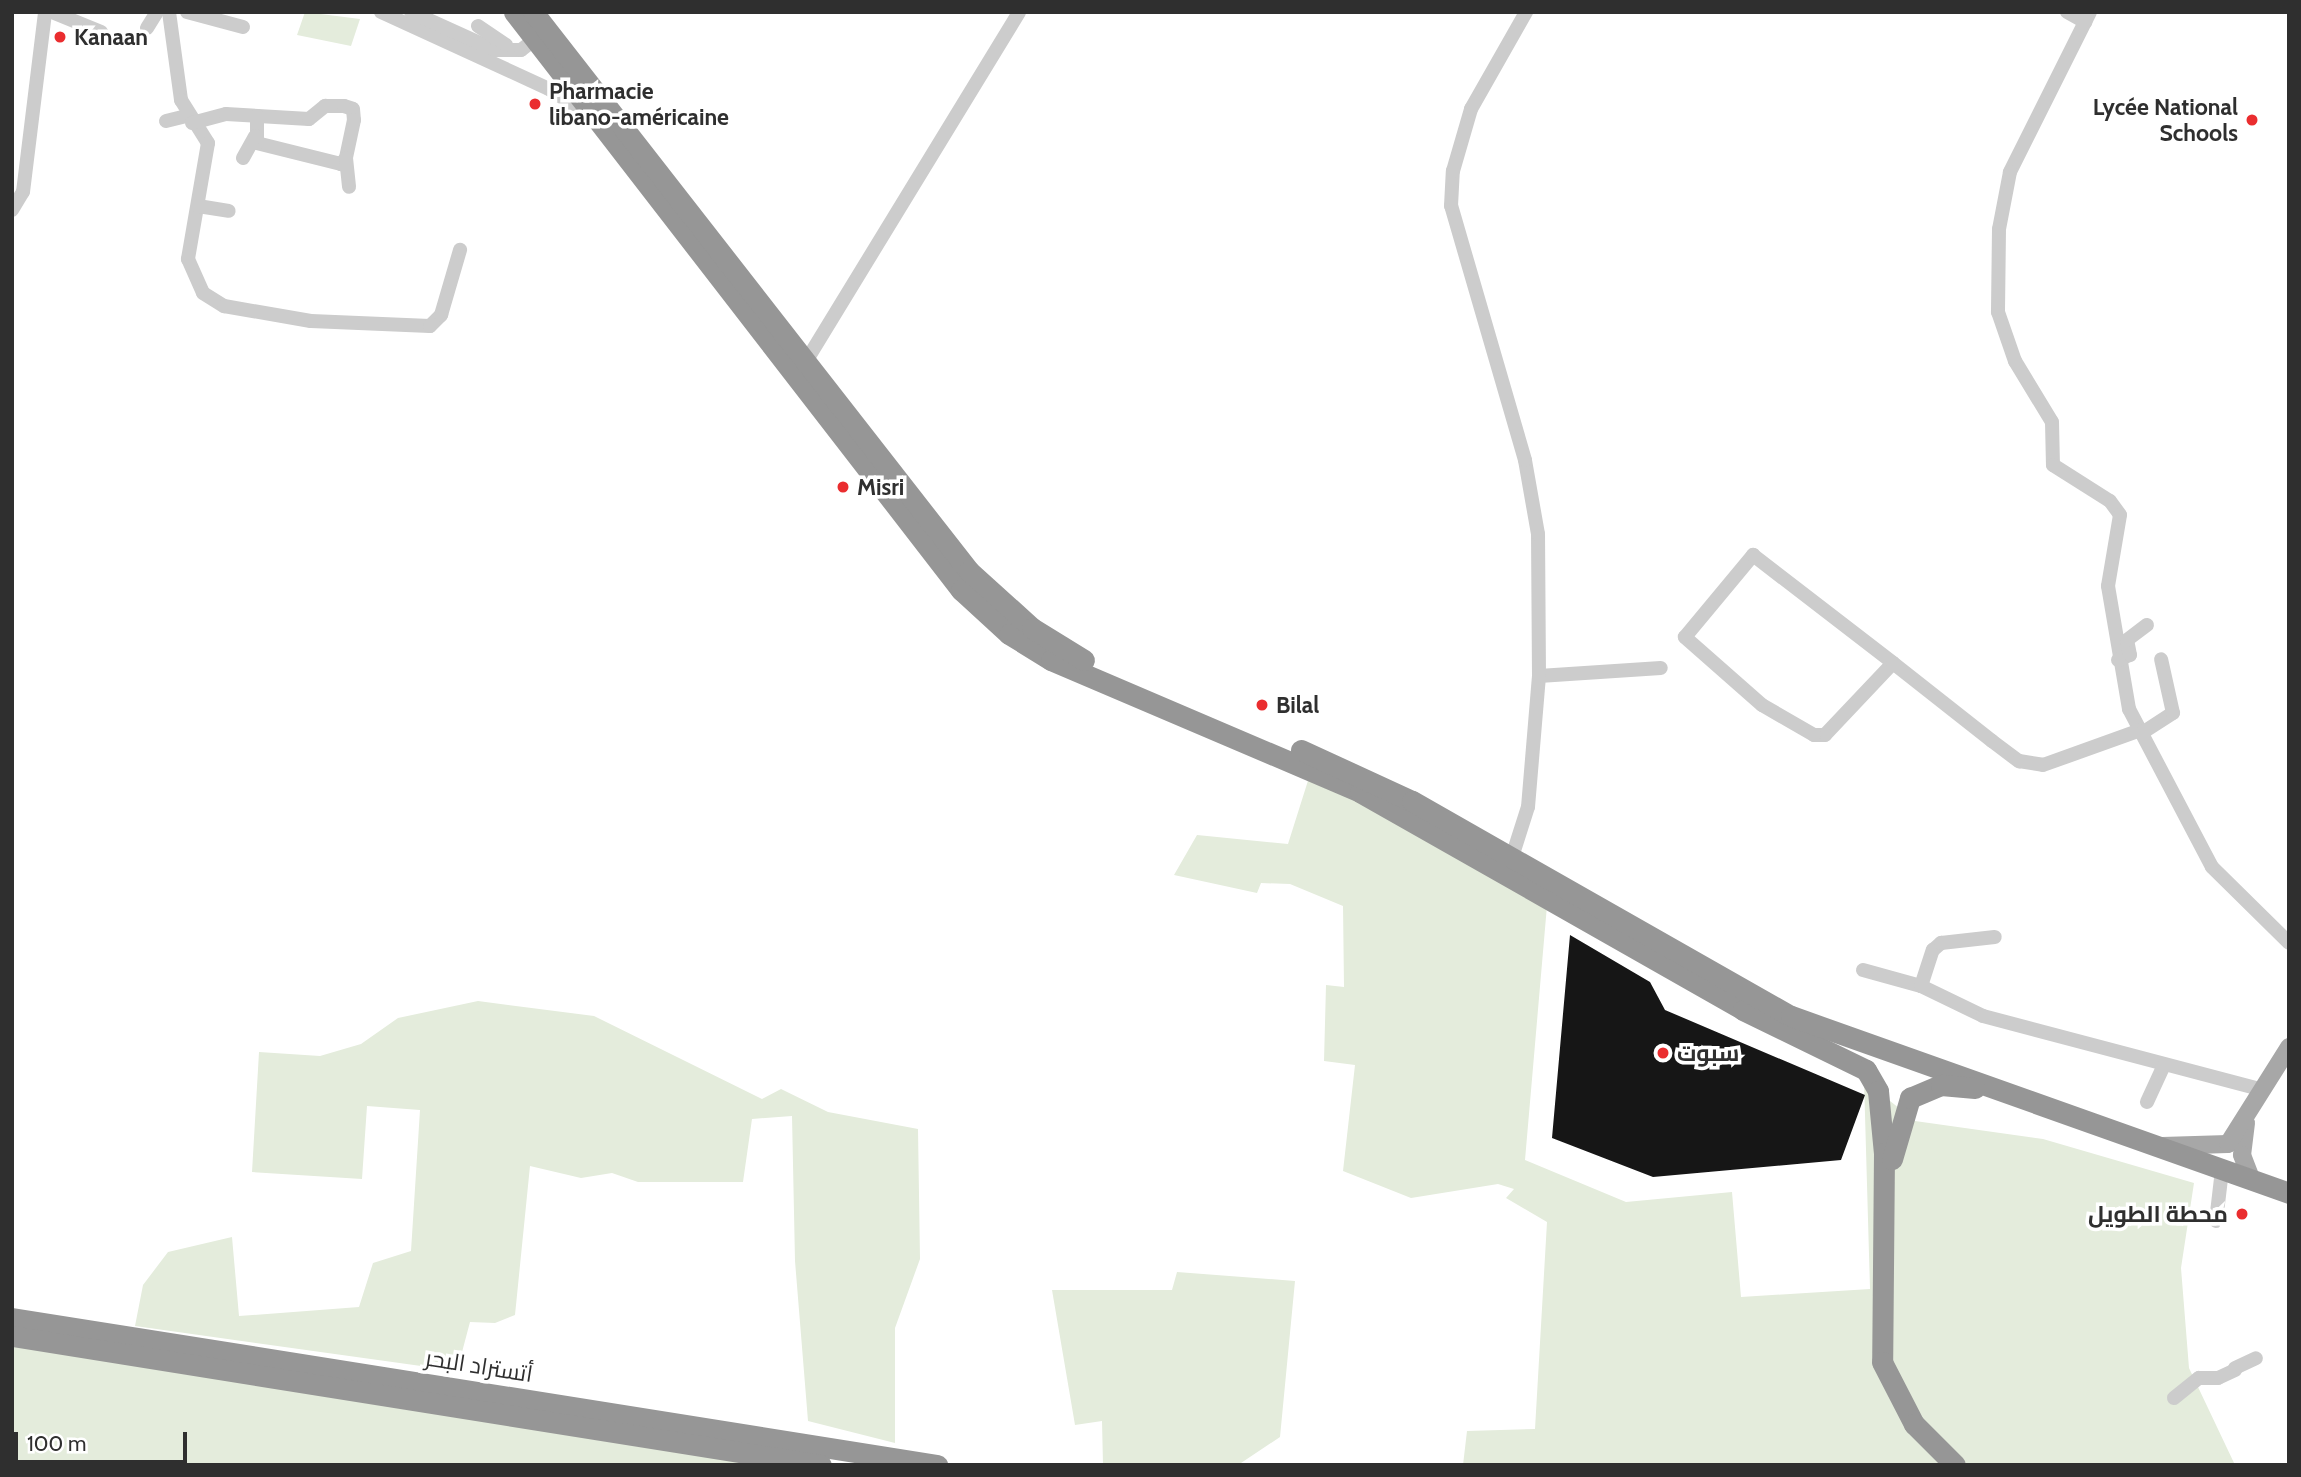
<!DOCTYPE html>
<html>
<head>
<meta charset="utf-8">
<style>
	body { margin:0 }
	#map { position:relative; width:2301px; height:1477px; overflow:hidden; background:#fff; font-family:Cabin,Cairo,sans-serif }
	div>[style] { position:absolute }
	.green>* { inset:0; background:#e4ecdc }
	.building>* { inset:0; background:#161616 }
	.minor>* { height:14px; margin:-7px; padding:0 7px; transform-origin:7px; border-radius:7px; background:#ccc }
	.major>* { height:18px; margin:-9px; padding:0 9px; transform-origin:9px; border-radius:9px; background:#a7a7a7 }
	.highway>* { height:21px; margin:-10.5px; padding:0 10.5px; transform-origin:10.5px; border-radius:10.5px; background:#969696 }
	.dots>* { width:19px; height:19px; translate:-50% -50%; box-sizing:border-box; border:4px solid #fff; border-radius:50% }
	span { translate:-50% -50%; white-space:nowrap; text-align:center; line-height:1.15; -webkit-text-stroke:7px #fff; paint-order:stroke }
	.poi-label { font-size:23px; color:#2f2f2f; font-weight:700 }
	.left { translate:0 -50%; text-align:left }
	.right { translate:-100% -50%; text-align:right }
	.street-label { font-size:23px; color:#2f2f2f }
	.frame { position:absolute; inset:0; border:14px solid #2f2f2f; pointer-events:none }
	.scale { position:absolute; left:14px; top:1432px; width:173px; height:32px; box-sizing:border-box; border:4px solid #2f2f2f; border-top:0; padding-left:9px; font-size:21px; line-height:24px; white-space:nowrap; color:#2f2f2f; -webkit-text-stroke:5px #fff; paint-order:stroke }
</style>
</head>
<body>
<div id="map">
	<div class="green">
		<i style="clip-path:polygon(305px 12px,360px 19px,351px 46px,297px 35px)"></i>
		<i style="clip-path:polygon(1318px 749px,1548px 894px,1525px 1160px,1626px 1202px,1732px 1192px,1741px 1297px,1870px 1289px,1864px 1080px,1915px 1121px,2043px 1139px,2194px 1183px,2181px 1268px,2189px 1368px,2235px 1465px,1463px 1465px,1467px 1431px,1535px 1429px,1547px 1222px,1506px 1198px,1514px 1189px,1498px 1184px,1411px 1198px,1343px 1171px,1355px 1065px,1324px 1061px,1326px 985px,1344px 987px,1343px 906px,1290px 884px,1261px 883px,1257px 893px,1174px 875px,1197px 835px,1288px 844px)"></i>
		<i style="clip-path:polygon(478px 1001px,594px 1016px,762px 1099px,781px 1089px,828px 1112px,918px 1129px,920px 1259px,895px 1328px,895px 1443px,808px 1421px,795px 1261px,792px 1116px,752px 1119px,743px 1182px,638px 1182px,612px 1173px,581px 1178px,530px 1166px,515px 1315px,495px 1323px,470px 1322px,457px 1371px,135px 1326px,143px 1285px,168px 1252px,232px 1237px,239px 1316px,359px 1307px,373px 1263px,411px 1251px,420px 1110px,367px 1106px,362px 1179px,252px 1172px,259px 1052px,320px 1056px,361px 1044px,398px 1018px)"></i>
		<i style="clip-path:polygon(1177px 1272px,1295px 1281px,1280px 1437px,1238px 1465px,1103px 1465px,1102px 1421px,1075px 1425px,1052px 1290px,1172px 1290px)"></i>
		<i style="clip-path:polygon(12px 1336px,824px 1465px,12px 1465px)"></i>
	</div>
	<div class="building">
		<i style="clip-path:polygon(1570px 935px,1650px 982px,1665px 1010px,1865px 1095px,1841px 1160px,1653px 1177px,1552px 1138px)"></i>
	</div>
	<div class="minor">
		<i style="left:52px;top:12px;width:53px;rotate:22.2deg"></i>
		<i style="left:169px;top:12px;width:89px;rotate:82.2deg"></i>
		<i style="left:181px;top:100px;width:51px;rotate:57.9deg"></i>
		<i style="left:208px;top:143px;width:118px;rotate:99.8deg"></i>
		<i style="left:188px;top:259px;width:37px;rotate:66deg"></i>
		<i style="left:203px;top:293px;width:25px;rotate:32deg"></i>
		<i style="left:224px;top:306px;width:88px;rotate:9.8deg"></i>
		<i style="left:311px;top:321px;width:119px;rotate:2.4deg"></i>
		<i style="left:430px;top:326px;width:16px;rotate:-45deg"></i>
		<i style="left:441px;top:315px;width:68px;rotate:-73.7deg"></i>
		<i style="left:187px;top:12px;width:58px;rotate:15deg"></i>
		<i style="left:381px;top:12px;width:185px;rotate:24.6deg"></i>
		<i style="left:549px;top:89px;width:44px;rotate:33deg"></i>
		<i style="left:411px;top:12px;width:92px;rotate:24.3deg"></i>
		<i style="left:495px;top:50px;width:26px"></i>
		<i style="left:521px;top:50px;width:16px;rotate:-38deg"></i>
		<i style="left:2067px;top:12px;width:21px;rotate:29deg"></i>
		<i style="left:2090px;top:12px;width:179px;rotate:116.6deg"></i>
		<i style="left:2010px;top:172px;width:58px;rotate:100.9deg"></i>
		<i style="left:1999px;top:229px;width:83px;rotate:90.7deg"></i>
		<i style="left:1998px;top:312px;width:52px;rotate:70.9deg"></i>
		<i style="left:2015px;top:361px;width:71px;rotate:58.8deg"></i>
		<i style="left:2052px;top:422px;width:43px;rotate:88.7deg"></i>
		<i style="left:2053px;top:465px;width:67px;rotate:32.3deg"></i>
		<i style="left:2110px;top:501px;width:17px;rotate:54deg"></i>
		<i style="left:2120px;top:515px;width:72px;rotate:99.6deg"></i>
		<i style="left:2108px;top:586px;width:125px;rotate:80.3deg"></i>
		<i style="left:2129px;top:709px;width:178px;rotate:62.3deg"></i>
		<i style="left:2212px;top:867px;width:108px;rotate:44.6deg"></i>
		<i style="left:478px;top:26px;width:34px;rotate:34deg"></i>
		<i style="left:147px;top:28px;width:19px;rotate:-58deg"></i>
		<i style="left:166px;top:121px;width:21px;rotate:-14deg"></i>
		<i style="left:192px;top:123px;width:35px;rotate:-15deg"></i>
		<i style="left:226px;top:114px;width:83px;rotate:3.4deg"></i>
		<i style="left:309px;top:119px;width:21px;rotate:-39deg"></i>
		<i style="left:325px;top:106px;width:19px"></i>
		<i style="left:344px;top:106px;width:9px;rotate:18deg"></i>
		<i style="left:353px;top:109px;width:11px;rotate:85deg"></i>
		<i style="left:354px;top:120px;width:39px;rotate:102deg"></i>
		<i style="left:346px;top:158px;width:8px;rotate:130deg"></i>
		<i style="left:341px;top:164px;width:87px;rotate:-166deg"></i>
		<i style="left:257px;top:143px;width:27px;rotate:-90deg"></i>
		<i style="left:243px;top:158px;width:25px;rotate:-61deg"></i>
		<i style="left:346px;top:158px;width:29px;rotate:84deg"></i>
		<i style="left:198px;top:206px;width:31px;rotate:9deg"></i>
		<i style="left:12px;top:210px;width:21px;rotate:-59deg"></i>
		<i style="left:23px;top:192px;width:181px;rotate:-83deg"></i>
		<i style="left:808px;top:358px;width:405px;rotate:-58.6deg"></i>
		<i style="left:2118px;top:660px;width:13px;rotate:-23deg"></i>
		<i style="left:2130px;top:655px;width:15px;rotate:-101deg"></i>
		<i style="left:2127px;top:640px;width:25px;rotate:-37deg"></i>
		<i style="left:1893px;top:663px;width:99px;rotate:133.4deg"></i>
		<i style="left:1825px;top:735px;width:11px;rotate:180deg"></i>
		<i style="left:1814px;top:735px;width:60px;rotate:-150deg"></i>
		<i style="left:1762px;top:705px;width:103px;rotate:-138.6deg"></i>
		<i style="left:1685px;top:637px;width:107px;rotate:-50.3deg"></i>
		<i style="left:1753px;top:555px;width:177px;rotate:37.6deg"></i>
		<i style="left:1893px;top:663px;width:126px;rotate:38.2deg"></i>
		<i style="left:1992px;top:741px;width:34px;rotate:37deg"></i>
		<i style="left:2019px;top:761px;width:24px;rotate:9deg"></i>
		<i style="left:2043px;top:765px;width:104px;rotate:-19.7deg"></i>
		<i style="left:1539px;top:676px;width:122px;rotate:-3.8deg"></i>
		<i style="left:2142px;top:733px;width:37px;rotate:-33deg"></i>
		<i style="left:2173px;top:713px;width:55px;rotate:-102.5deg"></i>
		<i style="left:1512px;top:857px;width:52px;rotate:-72.3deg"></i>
		<i style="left:1528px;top:807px;width:131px;rotate:-85.2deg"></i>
		<i style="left:1539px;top:676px;width:142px;rotate:-90.4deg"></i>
		<i style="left:1538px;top:534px;width:75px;rotate:-100deg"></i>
		<i style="left:1525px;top:460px;width:265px;rotate:-106.2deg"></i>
		<i style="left:1451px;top:206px;width:35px;rotate:-87deg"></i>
		<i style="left:1453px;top:171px;width:65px;rotate:-73.8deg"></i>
		<i style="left:1471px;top:109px;width:112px;rotate:-60.4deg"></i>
		<i style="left:1863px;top:970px;width:60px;rotate:15.4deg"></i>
		<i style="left:1921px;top:986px;width:69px;rotate:25.8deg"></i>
		<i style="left:1983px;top:1016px;width:290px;rotate:14.8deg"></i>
		<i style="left:1921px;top:986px;width:38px;rotate:-72deg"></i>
		<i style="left:1933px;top:950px;width:11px;rotate:-41deg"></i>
		<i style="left:1941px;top:943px;width:54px;rotate:-6.3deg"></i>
		<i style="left:2147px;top:1102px;width:41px;rotate:-65.3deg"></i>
		<i style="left:2216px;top:1221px;width:51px;rotate:-83.3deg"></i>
		<i style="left:2235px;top:1368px;width:23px;rotate:-25deg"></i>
		<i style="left:2174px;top:1398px;width:32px;rotate:-39deg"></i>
		<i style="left:2199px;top:1378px;width:19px"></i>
		<i style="left:2218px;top:1378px;width:19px;rotate:-25deg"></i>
	</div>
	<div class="major">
		<i style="left:2246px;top:1123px;width:32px;rotate:97deg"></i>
		<i style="left:2242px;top:1155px;width:26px;rotate:69deg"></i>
		<i style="left:2162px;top:1146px;width:66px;rotate:-1.7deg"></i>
		<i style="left:2228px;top:1144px;width:115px;rotate:-57.8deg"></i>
	</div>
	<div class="highway">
		<i style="left:514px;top:12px;width:731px;rotate:52.28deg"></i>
		<i style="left:961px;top:590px;width:65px;rotate:42.5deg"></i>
		<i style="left:1009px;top:634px;width:49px;rotate:31.8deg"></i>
		<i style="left:1051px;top:660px;width:336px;rotate:23.1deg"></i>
		<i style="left:1360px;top:792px;width:441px;rotate:29.6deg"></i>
		<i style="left:1743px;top:1010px;width:137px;rotate:26deg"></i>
		<i style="left:1866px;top:1070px;width:24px;rotate:60deg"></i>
		<i style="left:1878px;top:1091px;width:62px;rotate:84.5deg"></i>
		<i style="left:1884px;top:1153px;width:209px;rotate:90.5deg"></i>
		<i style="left:1882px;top:1362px;width:70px;rotate:62.7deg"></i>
		<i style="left:1914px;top:1424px;width:58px;rotate:45deg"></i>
		<i style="left:533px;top:12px;width:709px;rotate:52.05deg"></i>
		<i style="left:969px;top:571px;width:85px;rotate:42.1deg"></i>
		<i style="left:1032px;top:628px;width:61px;rotate:31.6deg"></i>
		<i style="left:1301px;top:750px;width:122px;rotate:24.7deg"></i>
		<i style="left:1412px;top:801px;width:436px;rotate:29.6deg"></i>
		<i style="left:1791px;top:1016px;width:529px;rotate:19.57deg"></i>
		<i style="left:1892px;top:1159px;width:64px;rotate:-73.6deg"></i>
		<i style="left:1910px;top:1098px;width:34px;rotate:-23deg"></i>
		<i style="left:1941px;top:1085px;width:34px;rotate:5deg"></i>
		<i style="left:12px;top:1318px;width:937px;rotate:9.03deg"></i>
		<i style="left:12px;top:1336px;width:819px;rotate:9.06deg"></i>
	</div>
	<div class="dots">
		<i style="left:60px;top:37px;background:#ea2d2f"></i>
		<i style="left:535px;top:104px;background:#ea2d2f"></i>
		<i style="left:2252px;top:120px;background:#ea2d2f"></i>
		<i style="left:843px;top:487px;background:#ea2d2f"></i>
		<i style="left:1262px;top:705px;background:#ea2d2f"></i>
		<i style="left:1663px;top:1053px;background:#ea2d2f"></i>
		<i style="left:2242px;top:1214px;background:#ea2d2f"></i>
	</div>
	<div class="poi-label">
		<span class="left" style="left:74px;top:37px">Kanaan</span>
		<span class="left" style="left:549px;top:104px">Pharmacie<br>libano-américaine</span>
		<span class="right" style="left:2238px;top:120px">Lycée National<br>Schools</span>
		<span class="left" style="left:857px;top:487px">Misri</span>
		<span class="left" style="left:1276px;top:705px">Bilal</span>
		<span class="left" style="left:1677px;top:1053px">سبوت</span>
		<span class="right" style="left:2228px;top:1214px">محطة الطويل</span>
	</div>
	<div class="street-label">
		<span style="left:479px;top:1366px;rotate:9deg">أتستراد البحر</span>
	</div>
	<div class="frame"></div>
	<div class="scale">100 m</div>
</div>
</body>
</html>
